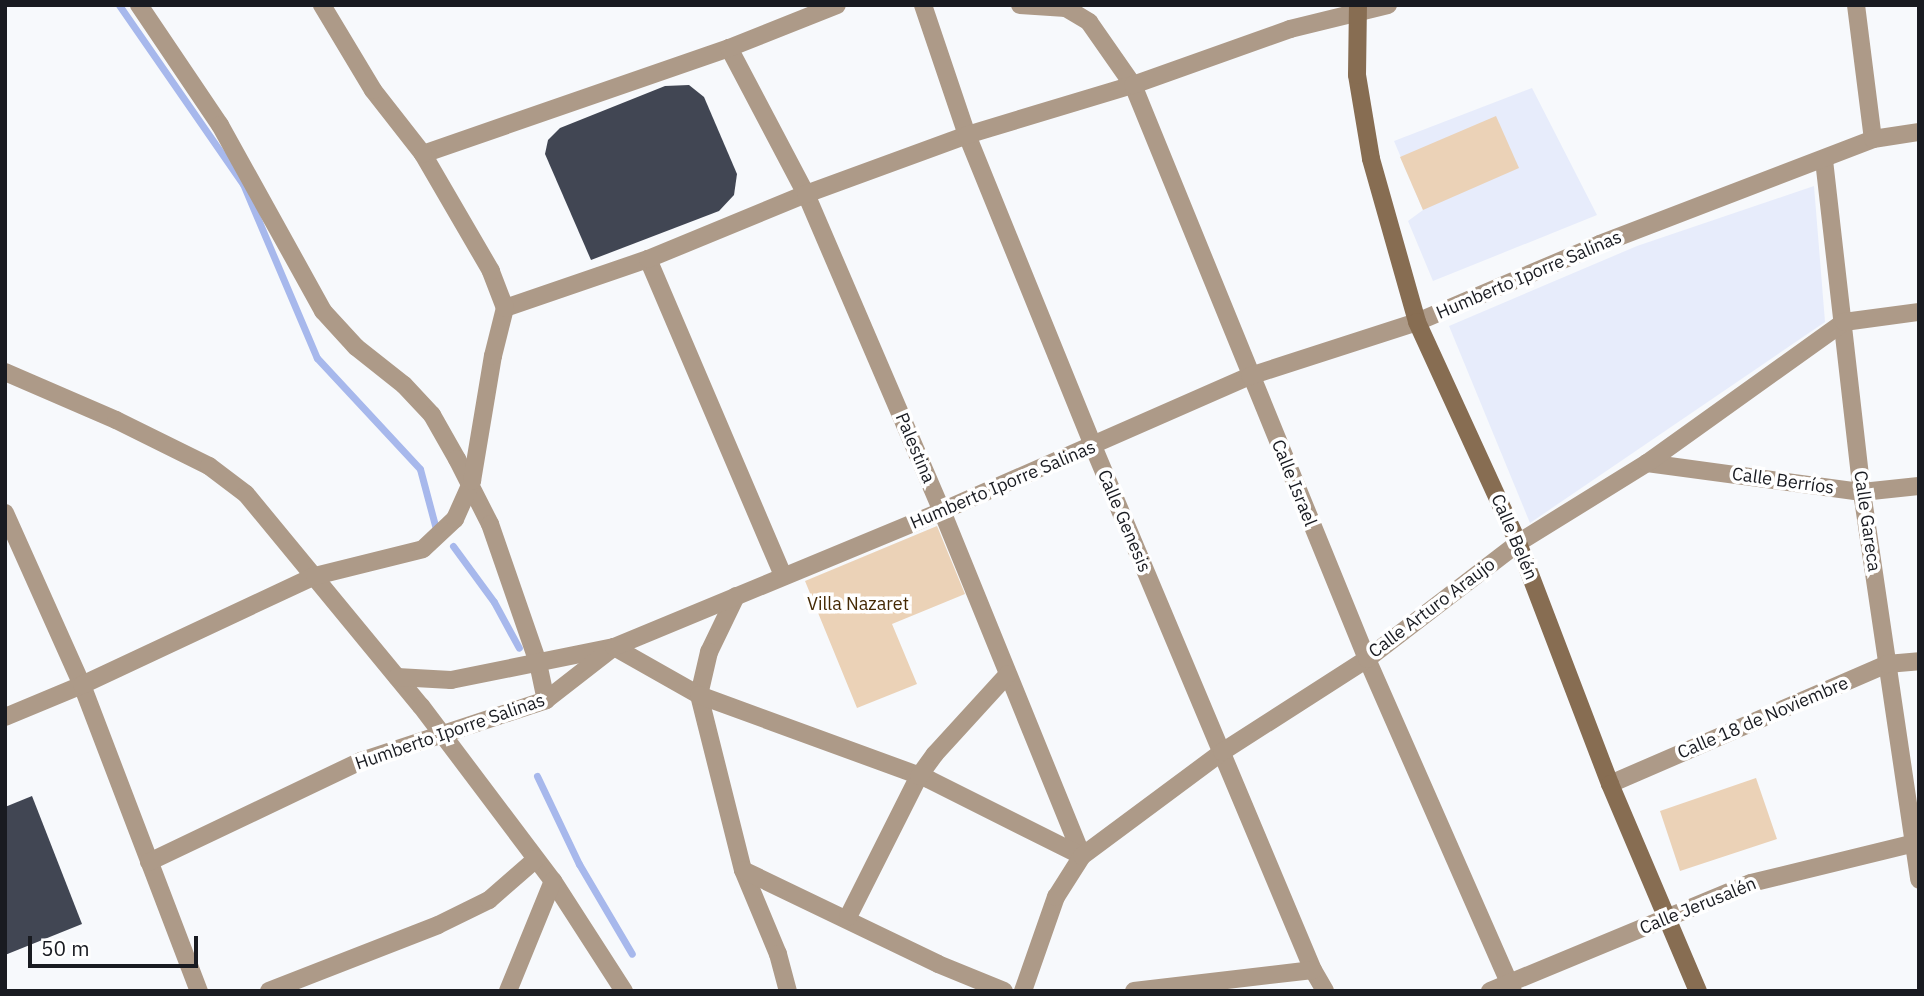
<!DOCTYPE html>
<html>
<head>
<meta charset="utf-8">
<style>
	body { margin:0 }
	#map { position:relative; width:1924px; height:996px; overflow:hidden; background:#f7f9fc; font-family:"IBM Plex Sans",sans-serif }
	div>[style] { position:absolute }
	.built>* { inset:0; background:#e7ecfb }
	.green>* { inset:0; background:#ebd2b7 }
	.stream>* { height:7px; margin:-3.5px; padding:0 3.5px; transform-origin:3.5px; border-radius:3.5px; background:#a7b8ec }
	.building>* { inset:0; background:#414653 }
	.minor>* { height:18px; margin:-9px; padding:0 9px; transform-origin:9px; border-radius:9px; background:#ad9a88 }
	.tertiary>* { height:18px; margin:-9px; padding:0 9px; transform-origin:9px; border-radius:9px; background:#ad9a88 }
	.secondary>* { height:18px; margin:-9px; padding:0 9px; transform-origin:9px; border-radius:9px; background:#876d52 }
	.secondary-bridge>* { height:18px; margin:-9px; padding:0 9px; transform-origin:9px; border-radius:9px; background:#876d52 }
	span { translate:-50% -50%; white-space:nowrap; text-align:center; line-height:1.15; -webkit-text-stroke:7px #fff; paint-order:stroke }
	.street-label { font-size:18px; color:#191b21 }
	.park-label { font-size:18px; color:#442904 }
	.frame { position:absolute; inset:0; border:7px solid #191b21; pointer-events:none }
	.scale { position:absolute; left:28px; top:936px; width:170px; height:32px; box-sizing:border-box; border:4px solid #191b21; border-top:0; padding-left:9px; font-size:21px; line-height:24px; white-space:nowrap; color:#191b21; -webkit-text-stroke:5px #fff; paint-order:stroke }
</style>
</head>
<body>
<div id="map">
	<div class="built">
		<i style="clip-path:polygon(1532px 88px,1597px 215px,1433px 281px,1408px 221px,1423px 210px,1394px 141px)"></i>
		<i style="clip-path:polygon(1814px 186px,1825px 322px,1530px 523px,1449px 326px,1637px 246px)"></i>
	</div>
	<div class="green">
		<i style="clip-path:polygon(1496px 116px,1519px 168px,1423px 210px,1400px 157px)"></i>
		<i style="clip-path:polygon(937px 526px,965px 594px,892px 624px,917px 684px,857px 708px,805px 581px)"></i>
		<i style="clip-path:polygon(1756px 778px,1777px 839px,1680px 871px,1660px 811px)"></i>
	</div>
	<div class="stream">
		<i style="left:119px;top:5px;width:218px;rotate:55.3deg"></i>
		<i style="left:243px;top:184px;width:189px;rotate:67deg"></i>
		<i style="left:317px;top:358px;width:151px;rotate:47.1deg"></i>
		<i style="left:420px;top:469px;width:62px;rotate:75.1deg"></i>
		<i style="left:453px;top:546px;width:69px;rotate:53.8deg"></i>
		<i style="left:494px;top:602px;width:52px;rotate:61.5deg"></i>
		<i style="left:537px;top:776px;width:98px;rotate:64.5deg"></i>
		<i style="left:579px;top:864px;width:104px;rotate:59.5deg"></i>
	</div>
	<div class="building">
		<i style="clip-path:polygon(689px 85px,704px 97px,737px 174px,734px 195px,719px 211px,591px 260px,545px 154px,548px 140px,560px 128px,665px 86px)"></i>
		<i style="clip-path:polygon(32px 796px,82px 924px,5px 955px,5px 807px)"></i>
	</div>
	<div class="minor">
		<i style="left:139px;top:5px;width:145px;rotate:56deg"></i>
		<i style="left:220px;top:125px;width:213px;rotate:61deg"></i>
		<i style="left:323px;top:311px;width:49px;rotate:47.5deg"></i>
		<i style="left:356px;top:347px;width:61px;rotate:38.4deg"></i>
		<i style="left:404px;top:385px;width:41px;rotate:47deg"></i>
		<i style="left:432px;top:415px;width:51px;rotate:60.4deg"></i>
		<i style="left:457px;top:459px;width:73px;rotate:63.1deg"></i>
		<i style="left:490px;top:524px;width:147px;rotate:70.9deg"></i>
		<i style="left:538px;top:663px;width:38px;rotate:78deg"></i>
		<i style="left:923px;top:5px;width:137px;rotate:71.3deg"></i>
		<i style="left:967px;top:135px;width:336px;rotate:67.9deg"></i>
		<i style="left:1093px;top:446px;width:568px;rotate:67.23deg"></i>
		<i style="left:1313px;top:970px;width:24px;rotate:60deg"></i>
		<i style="left:1020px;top:5px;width:46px;rotate:3.7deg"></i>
		<i style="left:1066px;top:8px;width:27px;rotate:31deg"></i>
		<i style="left:1089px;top:22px;width:77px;rotate:55.1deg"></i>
		<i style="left:1133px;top:85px;width:620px;rotate:67.82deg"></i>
		<i style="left:1367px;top:659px;width:363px;rotate:66.3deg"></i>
		<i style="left:1856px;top:5px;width:135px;rotate:82.8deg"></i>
		<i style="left:729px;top:48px;width:165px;rotate:62.2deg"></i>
		<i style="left:806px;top:194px;width:345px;rotate:66.8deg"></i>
		<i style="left:942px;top:511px;width:372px;rotate:67.9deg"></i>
		<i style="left:423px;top:154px;width:324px;rotate:-19.1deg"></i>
		<i style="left:729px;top:48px;width:116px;rotate:-21.7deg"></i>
		<i style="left:1824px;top:160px;width:334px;rotate:83.5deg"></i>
		<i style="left:1862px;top:492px;width:392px;rotate:81.6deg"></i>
		<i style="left:648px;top:259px;width:345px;rotate:66.9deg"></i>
		<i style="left:505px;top:308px;width:151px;rotate:-18.9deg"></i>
		<i style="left:648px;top:259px;width:171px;rotate:-22.4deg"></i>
		<i style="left:806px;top:194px;width:171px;rotate:-20.1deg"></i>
		<i style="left:967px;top:135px;width:173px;rotate:-16.8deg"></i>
		<i style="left:1133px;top:85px;width:167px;rotate:-19.6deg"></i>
		<i style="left:1290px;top:29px;width:101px;rotate:-13.8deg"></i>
		<i style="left:5px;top:372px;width:121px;rotate:23.4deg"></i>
		<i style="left:116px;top:420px;width:104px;rotate:26.3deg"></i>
		<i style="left:209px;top:466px;width:46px;rotate:37.1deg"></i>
		<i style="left:246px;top:494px;width:275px;rotate:50.5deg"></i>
		<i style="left:421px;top:706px;width:219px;rotate:53deg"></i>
		<i style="left:553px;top:881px;width:131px;rotate:57.2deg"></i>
		<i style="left:1647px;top:463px;width:217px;rotate:7.7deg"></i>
		<i style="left:1862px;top:492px;width:57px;rotate:-6deg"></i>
		<i style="left:5px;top:513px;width:188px;rotate:65.9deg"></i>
		<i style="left:82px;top:685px;width:328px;rotate:69.1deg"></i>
		<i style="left:1518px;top:543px;width:152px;rotate:-31.8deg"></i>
		<i style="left:1647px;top:463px;width:242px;rotate:-35.6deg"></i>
		<i style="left:1844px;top:322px;width:76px;rotate:-7.6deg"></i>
		<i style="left:736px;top:596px;width:62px;rotate:115.7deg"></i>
		<i style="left:709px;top:652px;width:44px;rotate:103.1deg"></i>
		<i style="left:699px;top:695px;width:180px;rotate:75.9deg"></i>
		<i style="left:743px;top:870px;width:91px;rotate:67.4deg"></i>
		<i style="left:778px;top:954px;width:38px;rotate:75deg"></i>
		<i style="left:397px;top:677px;width:54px;rotate:3.2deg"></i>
		<i style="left:451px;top:680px;width:166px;rotate:-11.4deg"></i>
		<i style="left:614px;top:647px;width:98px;rotate:29.5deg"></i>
		<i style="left:699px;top:695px;width:244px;rotate:20.1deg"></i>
		<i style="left:928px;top:779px;width:172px;rotate:26.6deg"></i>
		<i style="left:5px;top:717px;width:83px;rotate:-22.6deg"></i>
		<i style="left:82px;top:685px;width:257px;rotate:-25.1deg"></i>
		<i style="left:315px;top:576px;width:111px;rotate:-14deg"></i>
		<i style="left:423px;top:549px;width:44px;rotate:-43.2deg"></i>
		<i style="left:455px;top:519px;width:42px;rotate:-65.9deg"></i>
		<i style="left:472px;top:481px;width:127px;rotate:-80.5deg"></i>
		<i style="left:493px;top:356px;width:49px;rotate:-76deg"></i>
		<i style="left:505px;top:308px;width:40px;rotate:-111deg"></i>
		<i style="left:491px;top:271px;width:135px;rotate:-120.2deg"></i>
		<i style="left:423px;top:154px;width:81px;rotate:-128deg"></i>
		<i style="left:373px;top:90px;width:99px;rotate:-121deg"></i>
		<i style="left:1610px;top:784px;width:302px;rotate:-23.4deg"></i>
		<i style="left:1887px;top:664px;width:32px;rotate:-5deg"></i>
		<i style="left:149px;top:862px;width:235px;rotate:-25.5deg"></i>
		<i style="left:361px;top:761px;width:195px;rotate:-18.2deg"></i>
		<i style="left:546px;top:700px;width:86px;rotate:-37.9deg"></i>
		<i style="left:614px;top:647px;width:355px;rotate:-22.5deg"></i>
		<i style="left:942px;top:511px;width:336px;rotate:-23.7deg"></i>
		<i style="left:1250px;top:376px;width:176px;rotate:-17.9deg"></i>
		<i style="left:1417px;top:322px;width:199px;rotate:-23.1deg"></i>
		<i style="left:1600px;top:244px;width:292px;rotate:-21deg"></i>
		<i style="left:1873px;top:139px;width:47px;rotate:-8.7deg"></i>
		<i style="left:743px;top:870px;width:216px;rotate:25.7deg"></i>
		<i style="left:938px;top:964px;width:71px;rotate:22.2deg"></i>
		<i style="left:848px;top:917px;width:158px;rotate:-63.3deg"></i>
		<i style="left:919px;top:776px;width:27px;rotate:-54deg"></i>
		<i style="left:935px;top:754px;width:108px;rotate:-47.6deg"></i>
		<i style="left:269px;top:991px;width:181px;rotate:-21.3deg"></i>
		<i style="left:438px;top:925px;width:57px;rotate:-26.1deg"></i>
		<i style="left:489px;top:900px;width:62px;rotate:-41.1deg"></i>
		<i style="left:508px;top:991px;width:119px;rotate:-67.8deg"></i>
		<i style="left:1134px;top:991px;width:180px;rotate:-6.7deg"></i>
		<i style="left:1490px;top:991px;width:282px;rotate:-22.5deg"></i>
		<i style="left:1751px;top:883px;width:173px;rotate:-13.7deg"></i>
	</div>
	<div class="tertiary">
		<i style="left:1023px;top:991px;width:100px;rotate:-70.7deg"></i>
		<i style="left:1056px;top:897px;width:49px;rotate:-57.6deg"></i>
		<i style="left:1082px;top:856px;width:174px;rotate:-36.6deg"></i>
		<i style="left:1222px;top:752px;width:172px;rotate:-32.7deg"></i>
		<i style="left:1367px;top:659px;width:190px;rotate:-37.5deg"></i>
	</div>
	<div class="secondary">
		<i style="left:1357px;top:75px;width:85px;rotate:80.5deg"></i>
		<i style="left:1371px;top:159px;width:169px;rotate:74.2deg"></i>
		<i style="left:1417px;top:322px;width:243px;rotate:65.4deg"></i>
		<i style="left:1518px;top:543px;width:258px;rotate:69.1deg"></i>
		<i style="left:1610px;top:784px;width:225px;rotate:67deg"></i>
	</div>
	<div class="secondary-bridge">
		<i style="left:1357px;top:75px;width:70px;rotate:-89.2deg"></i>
	</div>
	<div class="street-label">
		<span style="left:1529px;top:275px;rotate:-23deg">Humberto Iporre Salinas</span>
		<span style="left:915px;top:448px;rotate:67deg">Palestina</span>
		<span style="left:1783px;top:481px;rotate:8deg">Calle Berríos</span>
		<span style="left:1294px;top:483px;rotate:68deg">Calle Israel</span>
		<span style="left:1003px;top:485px;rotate:-23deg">Humberto Iporre Salinas</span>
		<span style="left:1124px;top:521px;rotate:67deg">Calle Genesis</span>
		<span style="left:1867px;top:521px;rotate:82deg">Calle Gareca</span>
		<span style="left:1514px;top:537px;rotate:67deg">Calle Belén</span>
		<span style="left:1432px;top:608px;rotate:-37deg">Calle Arturo Araujo</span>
		<span style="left:1763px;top:718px;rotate:-23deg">Calle 18 de Noviembre</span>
		<span style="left:450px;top:732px;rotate:-19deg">Humberto Iporre Salinas</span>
		<span style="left:1698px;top:906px;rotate:-22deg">Calle Jerusalén</span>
	</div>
	<div class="park-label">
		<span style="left:858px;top:604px">Villa Nazaret</span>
	</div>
	<div class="frame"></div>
	<div class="scale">50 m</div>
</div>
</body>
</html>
